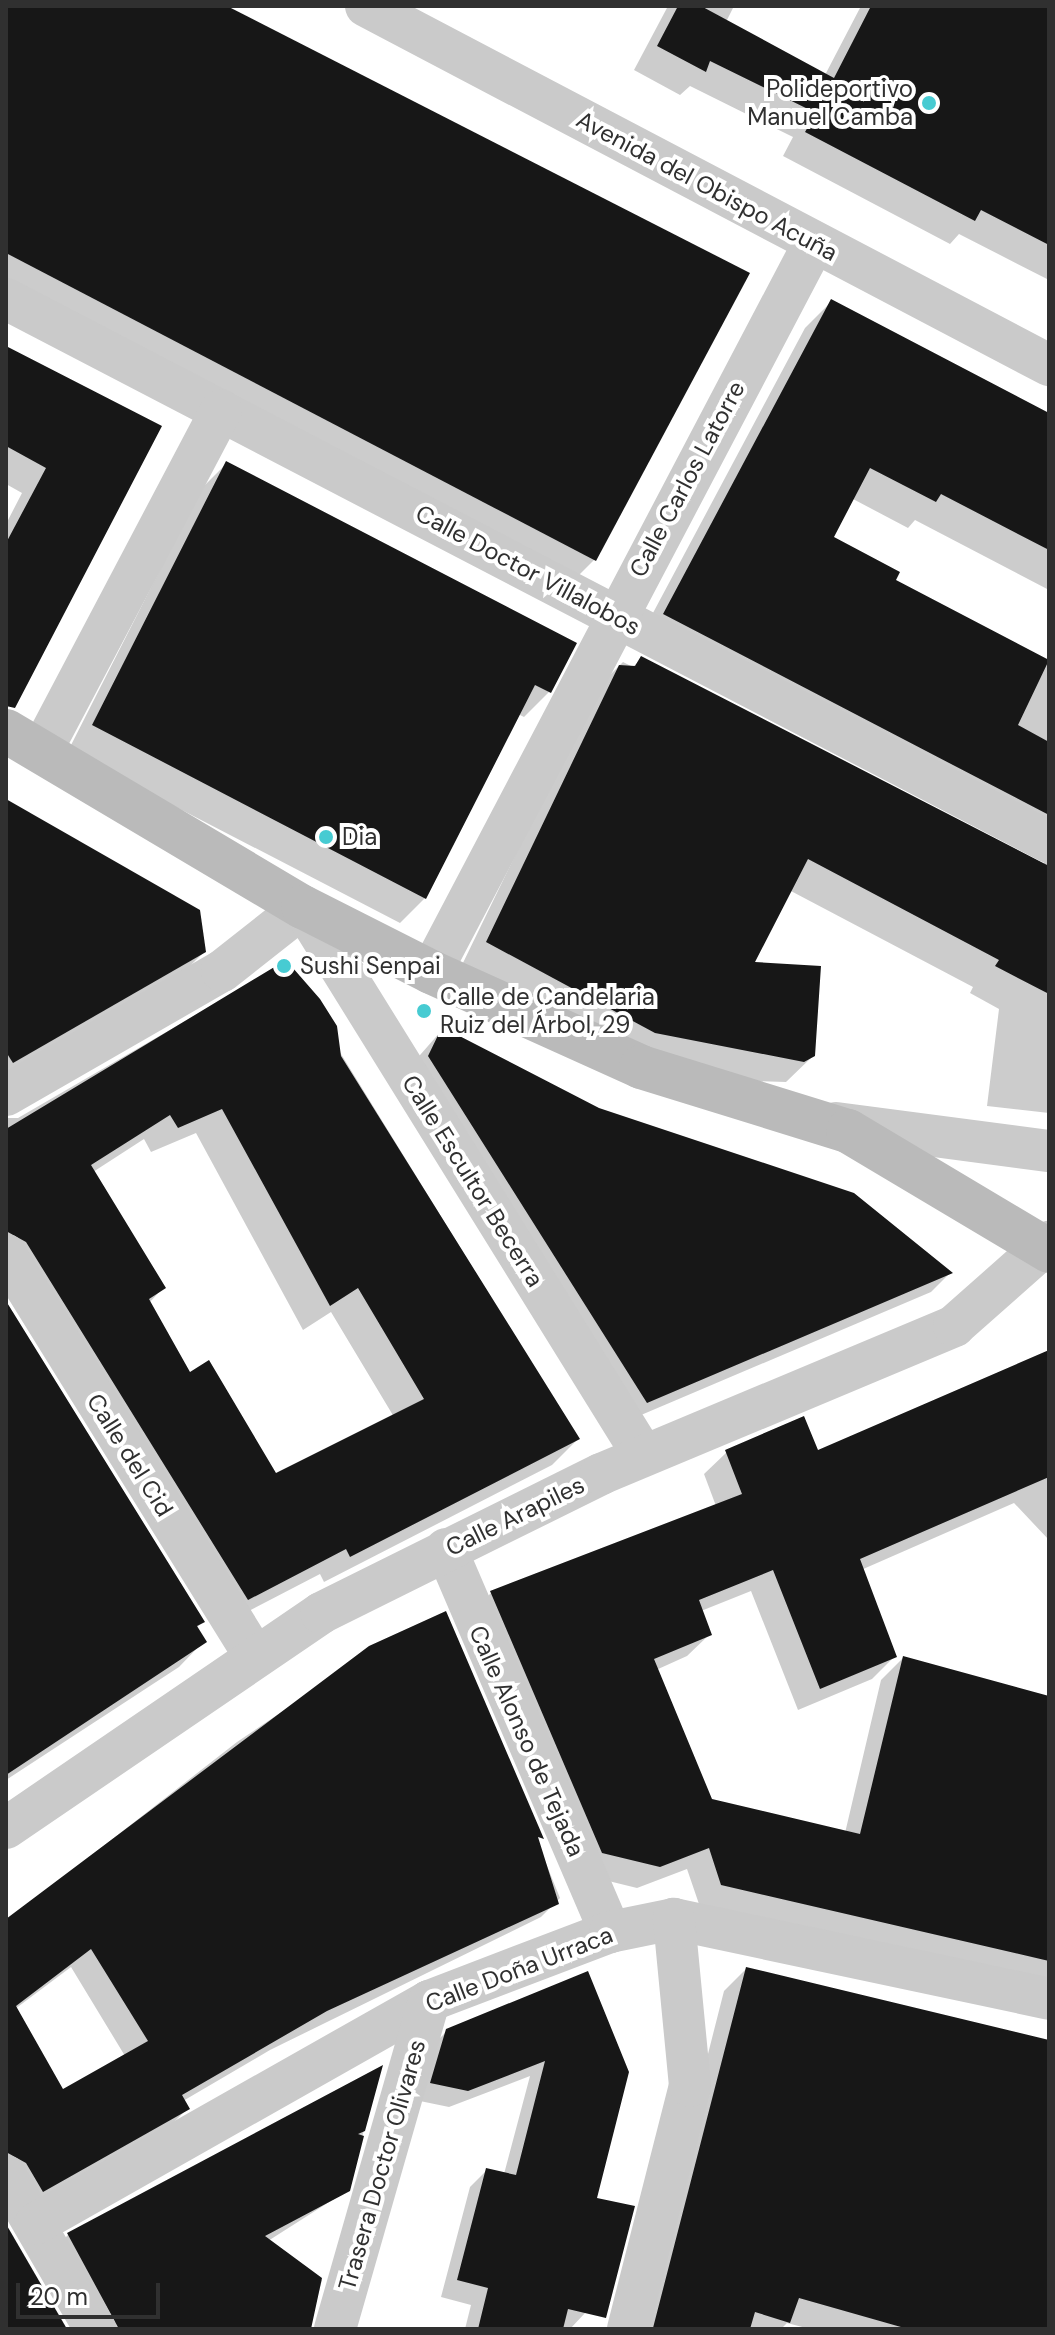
<!DOCTYPE html>
<html>
<head>
<meta charset="utf-8">
<style>
	body { margin:0 }
	#map { position:relative; width:1055px; height:2335px; overflow:hidden; background:#fff; font-family:"DM Sans",sans-serif }
	div>[style] { position:absolute }
	.shadow>* { inset:0; background:#0003 }
	.building>* { inset:0; background:#171717 }
	.street>* { height:42px; margin:-21px; padding:0 21px; transform-origin:21px; border-radius:21px; background:#cacaca }
	.secondary>* { height:44px; margin:-22px; padding:0 22px; transform-origin:22px; border-radius:22px; background:#bababa }
	.dots>* { width:22px; height:22px; translate:-50% -50%; box-sizing:border-box; border:4px solid #fff; border-radius:50% }
	span { translate:-50% -50%; white-space:nowrap; text-align:center; line-height:1.15; -webkit-text-stroke:8px #fff; paint-order:stroke }
	.poi-label { font-size:24px; color:#303030 }
	.right { translate:-100% -50%; text-align:right }
	.left { translate:0 -50%; text-align:left }
	.street-label { font-size:24px; color:#303030 }
	.frame { position:absolute; inset:0; border:8px solid #303030; pointer-events:none }
	.scale { position:absolute; left:16px; top:2283px; width:144px; height:36px; box-sizing:border-box; border:4px solid #303030; border-top:0; padding-left:10px; font-size:24px; line-height:28px; white-space:nowrap; color:#303030; -webkit-text-stroke:6px #fff; paint-order:stroke }
</style>
</head>
<body>
<div id="map">
	<div class="shadow">
		<i style="clip-path:polygon(6px 6px,225px 6px,595px 559px,572px 582px,6px 287px)"></i>
		<i style="clip-path:polygon(668px 6px,734px 6px,726px 22px,825px 75px,861px 6px,1049px 6px,1049px 280px,959px 234px,950px 244px,783px 156px,793px 137px,690px 86px,680px 95px,634px 70px)"></i>
		<i style="clip-path:polygon(831px 302px,1049px 415px,1049px 590px,915px 520px,908px 528px,853px 499px,831px 538px,893px 581px,1049px 663px,1049px 1113px,987px 1106px,999px 1009px,970px 993px,973px 987px,789px 890px,751px 963px,813px 1056px,786px 1082px,711px 1080px,460px 969px,596px 689px,623px 662px,633px 667px,641px 659px,1044px 865px,1043px 857px,638px 641px,805px 328px)"></i>
		<i style="clip-path:polygon(6px 347px,159px 427px,6px 703px,6px 524px,22px 493px,6px 484px)"></i>
		<i style="clip-path:polygon(226px 464px,549px 692px,524px 717px,518px 714px,425px 898px,400px 923px,68px 751px,201px 489px)"></i>
		<i style="clip-path:polygon(6px 802px,204px 952px,178px 978px,6px 1077px)"></i>
		<i style="clip-path:polygon(evenodd,285px 963px,578px 1439px,552px 1465px,324px 1582px,320px 1574px,222px 1625px,6px 1277px,6px 1118px,18px 1118px,285px 963px,196px 1133px,303px 1330px,331px 1312px,394px 1417px,275px 1476px,190px 1374px,149px 1303px,163px 1288px,93px 1172px,144px 1139px,151px 1152px,196px 1133px)"></i>
		<i style="clip-path:polygon(442px 1030px,598px 1109px,950px 1273px,931px 1292px,627px 1421px,406px 1071px)"></i>
		<i style="clip-path:polygon(6px 1304px,203px 1622px,196px 1628px,204px 1641px,179px 1667px,6px 1780px)"></i>
		<i style="clip-path:polygon(1049px 1352px,1049px 1540px,1014px 1503px,861px 1570px,894px 1657px,872px 1679px,798px 1710px,751px 1591px,701px 1611px,710px 1634px,687px 1656px,656px 1670px,710px 1801px,845px 1833px,881px 1680px,903px 1658px,1049px 1699px,1049px 2024px,1029px 1983px,700px 1907px,687px 1869px,637px 1888px,580px 1874px,469px 1615px,491px 1593px,716px 1506px,704px 1474px,727px 1452px,817px 1453px)"></i>
		<i style="clip-path:polygon(evenodd,445px 1614px,560px 1898px,541px 1917px,270px 2050px,183px 2101px,188px 2108px,168px 2128px,23px 2210px,6px 2186px,6px 1922px,237px 1742px,372px 1651px,445px 1614px,71px 1967px,125px 2056px,63px 2092px,15px 2009px,71px 1967px)"></i>
		<i style="clip-path:polygon(746px 1969px,1049px 2042px,1049px 2329px,810px 2329px,787px 2323px,781px 2329px,638px 2329px,724px 1991px)"></i>
		<i style="clip-path:polygon(587px 1973px,595px 2199px,586px 2312px,570px 2329px,465px 2329px,471px 2305px,441px 2297px,470px 2187px,487px 2170px,504px 2174px,530px 2076px,449px 2107px,415px 2100px,430px 2048px,447px 2031px)"></i>
		<i style="clip-path:polygon(364px 2130px,348px 2190px,268px 2241px,322px 2280px,309px 2329px,96px 2329px,51px 2252px,68px 2235px)"></i>
	</div>
	<div class="building">
		<i style="clip-path:polygon(6px 6px,227px 6px,750px 273px,596px 561px,6px 253px)"></i>
		<i style="clip-path:polygon(678px 6px,701px 6px,834px 78px,871px 6px,1049px 6px,1049px 245px,981px 210px,975px 221px,805px 132px,816px 113px,710px 61px,706px 72px,657px 46px)"></i>
		<i style="clip-path:polygon(831px 299px,1049px 413px,1049px 550px,941px 494px,936px 502px,870px 468px,834px 537px,900px 572px,896px 580px,1049px 660px,1018px 725px,1049px 742px,1049px 815px,663px 614px)"></i>
		<i style="clip-path:polygon(6px 346px,162px 426px,15px 708px,6px 706px,6px 543px,46px 468px,6px 446px)"></i>
		<i style="clip-path:polygon(226px 461px,577px 643px,551px 693px,535px 685px,426px 899px,92px 725px)"></i>
		<i style="clip-path:polygon(641px 656px,1049px 866px,1049px 994px,995px 966px,999px 960px,808px 859px,755px 962px,821px 966px,815px 1056px,804px 1062px,655px 1033px,486px 942px,619px 665px,635px 666px)"></i>
		<i style="clip-path:polygon(6px 799px,200px 910px,206px 952px,13px 1063px,6px 1052px)"></i>
		<i style="clip-path:polygon(evenodd,286px 960px,320px 999px,337px 1026px,341px 1056px,580px 1439px,350px 1557px,346px 1549px,248px 1600px,26px 1242px,6px 1231px,6px 1129px,286px 960px,222px 1109px,330px 1306px,358px 1288px,424px 1399px,276px 1473px,209px 1360px,190px 1372px,149px 1299px,166px 1288px,91px 1165px,170px 1115px,178px 1128px,222px 1109px)"></i>
		<i style="clip-path:polygon(442px 1027px,599px 1108px,854px 1193px,953px 1273px,647px 1403px,428px 1056px)"></i>
		<i style="clip-path:polygon(6px 1301px,205px 1622px,197px 1626px,207px 1642px,6px 1775px)"></i>
		<i style="clip-path:polygon(1049px 1350px,1049px 1477px,860px 1559px,897px 1657px,820px 1689px,773px 1570px,699px 1600px,712px 1635px,654px 1659px,712px 1799px,860px 1834px,903px 1656px,1049px 1696px,1049px 1961px,721px 1885px,709px 1848px,660px 1867px,602px 1853px,490px 1591px,742px 1494px,725px 1450px,804px 1416px,818px 1450px)"></i>
		<i style="clip-path:polygon(evenodd,446px 1611px,544px 1839px,538px 1837px,559px 1904px,327px 2011px,182px 2095px,190px 2109px,43px 2192px,26px 2163px,6px 2152px,6px 1919px,369px 1646px,446px 1611px,91px 1949px,148px 2041px,63px 2089px,16px 2006px,91px 1949px)"></i>
		<i style="clip-path:polygon(746px 1967px,1049px 2040px,1049px 2329px,908px 2329px,799px 2298px,790px 2323px,755px 2312px,750px 2329px,653px 2328px)"></i>
		<i style="clip-path:polygon(588px 1971px,629px 2072px,597px 2198px,635px 2206px,606px 2318px,568px 2309px,563px 2329px,478px 2329px,488px 2288px,457px 2280px,486px 2168px,516px 2175px,545px 2061px,468px 2091px,430px 2083px,446px 2029px)"></i>
		<i style="clip-path:polygon(383px 2065px,365px 2131px,358px 2134px,364px 2136px,350px 2191px,265px 2236px,322px 2278px,311px 2329px,119px 2329px,67px 2233px)"></i>
		<i style="clip-path:polygon(6px 2224px,67px 2329px,6px 2329px)"></i>
	</div>
	<div class="street">
		<i style="left:366px;top:6px;width:772px;rotate:27.73deg"></i>
		<i style="left:6px;top:299px;width:1176px;rotate:27.5deg"></i>
		<i style="left:42px;top:750px;width:384px;rotate:-62.2deg"></i>
		<i style="left:431px;top:972px;width:823px;rotate:-62.28deg"></i>
		<i style="left:6px;top:1095px;width:249px;rotate:-29.9deg"></i>
		<i style="left:222px;top:971px;width:103px;rotate:-38.3deg"></i>
		<i style="left:303px;top:907px;width:645px;rotate:58.18deg"></i>
		<i style="left:836px;top:1123px;width:215px;rotate:7.5deg"></i>
		<i style="left:6px;top:1255px;width:471px;rotate:58.2deg"></i>
		<i style="left:446px;top:1549px;width:417px;rotate:66.8deg"></i>
		<i style="left:6px;top:1828px;width:381px;rotate:-34.3deg"></i>
		<i style="left:321px;top:1613px;width:313px;rotate:-26.4deg"></i>
		<i style="left:601px;top:1474px;width:383px;rotate:-22.7deg"></i>
		<i style="left:954px;top:1326px;width:127px;rotate:-41.5deg"></i>
		<i style="left:6px;top:2176px;width:177px;rotate:59.8deg"></i>
		<i style="left:35px;top:2224px;width:453px;rotate:-29.5deg"></i>
		<i style="left:429px;top:2001px;width:194px;rotate:-20.9deg"></i>
		<i style="left:610px;top:1932px;width:65px;rotate:-11.5deg"></i>
		<i style="left:674px;top:1919px;width:383px;rotate:12deg"></i>
		<i style="left:335px;top:2329px;width:341px;rotate:-74deg"></i>
		<i style="left:628px;top:2329px;width:251px;rotate:-75.7deg"></i>
		<i style="left:690px;top:2086px;width:168px;rotate:-95.5deg"></i>
	</div>
	<div class="secondary">
		<i style="left:6px;top:731px;width:345px;rotate:30.7deg"></i>
		<i style="left:303px;top:907px;width:144px;rotate:26.9deg"></i>
		<i style="left:431px;top:972px;width:230px;rotate:24.3deg"></i>
		<i style="left:641px;top:1067px;width:217px;rotate:17.2deg"></i>
		<i style="left:848px;top:1131px;width:234px;rotate:30.8deg"></i>
	</div>
	<div class="dots">
		<i style="left:929px;top:103px;background:#47cbd2"></i>
		<i style="left:326px;top:837px;background:#47cbd2"></i>
		<i style="left:284px;top:966px;background:#47cbd2"></i>
		<i style="left:424px;top:1011px;background:#47cbd2"></i>
	</div>
	<div class="poi-label">
		<span class="right" style="left:913px;top:103px">Polideportivo<br>Manuel Camba</span>
		<span class="left" style="left:342px;top:837px">Dia</span>
		<span class="left" style="left:300px;top:966px">Sushi Senpai</span>
		<span class="left" style="left:440px;top:1011px">Calle de Candelaria<br>Ruiz del Árbol, 29</span>
	</div>
	<div class="street-label">
		<span style="left:707px;top:186px;rotate:28deg">Avenida del Obispo Acuña</span>
		<span style="left:687px;top:479px;rotate:-62deg">Calle Carlos Latorre</span>
		<span style="left:528px;top:570px;rotate:28deg">Calle Doctor Villalobos</span>
		<span style="left:473px;top:1181px;rotate:58deg">Calle Escultor Becerra</span>
		<span style="left:130px;top:1455px;rotate:58deg">Calle del Cid</span>
		<span style="left:515px;top:1516px;rotate:-26deg">Calle Arapiles</span>
		<span style="left:527px;top:1741px;rotate:66deg">Calle Alonso de Tejada</span>
		<span style="left:519px;top:1969px;rotate:-21deg">Calle Doña Urraca</span>
		<span style="left:382px;top:2165px;rotate:-74deg">Trasera Doctor Olivares</span>
	</div>
	<div class="frame"></div>
	<div class="scale">20 m</div>
</div>
</body>
</html>
